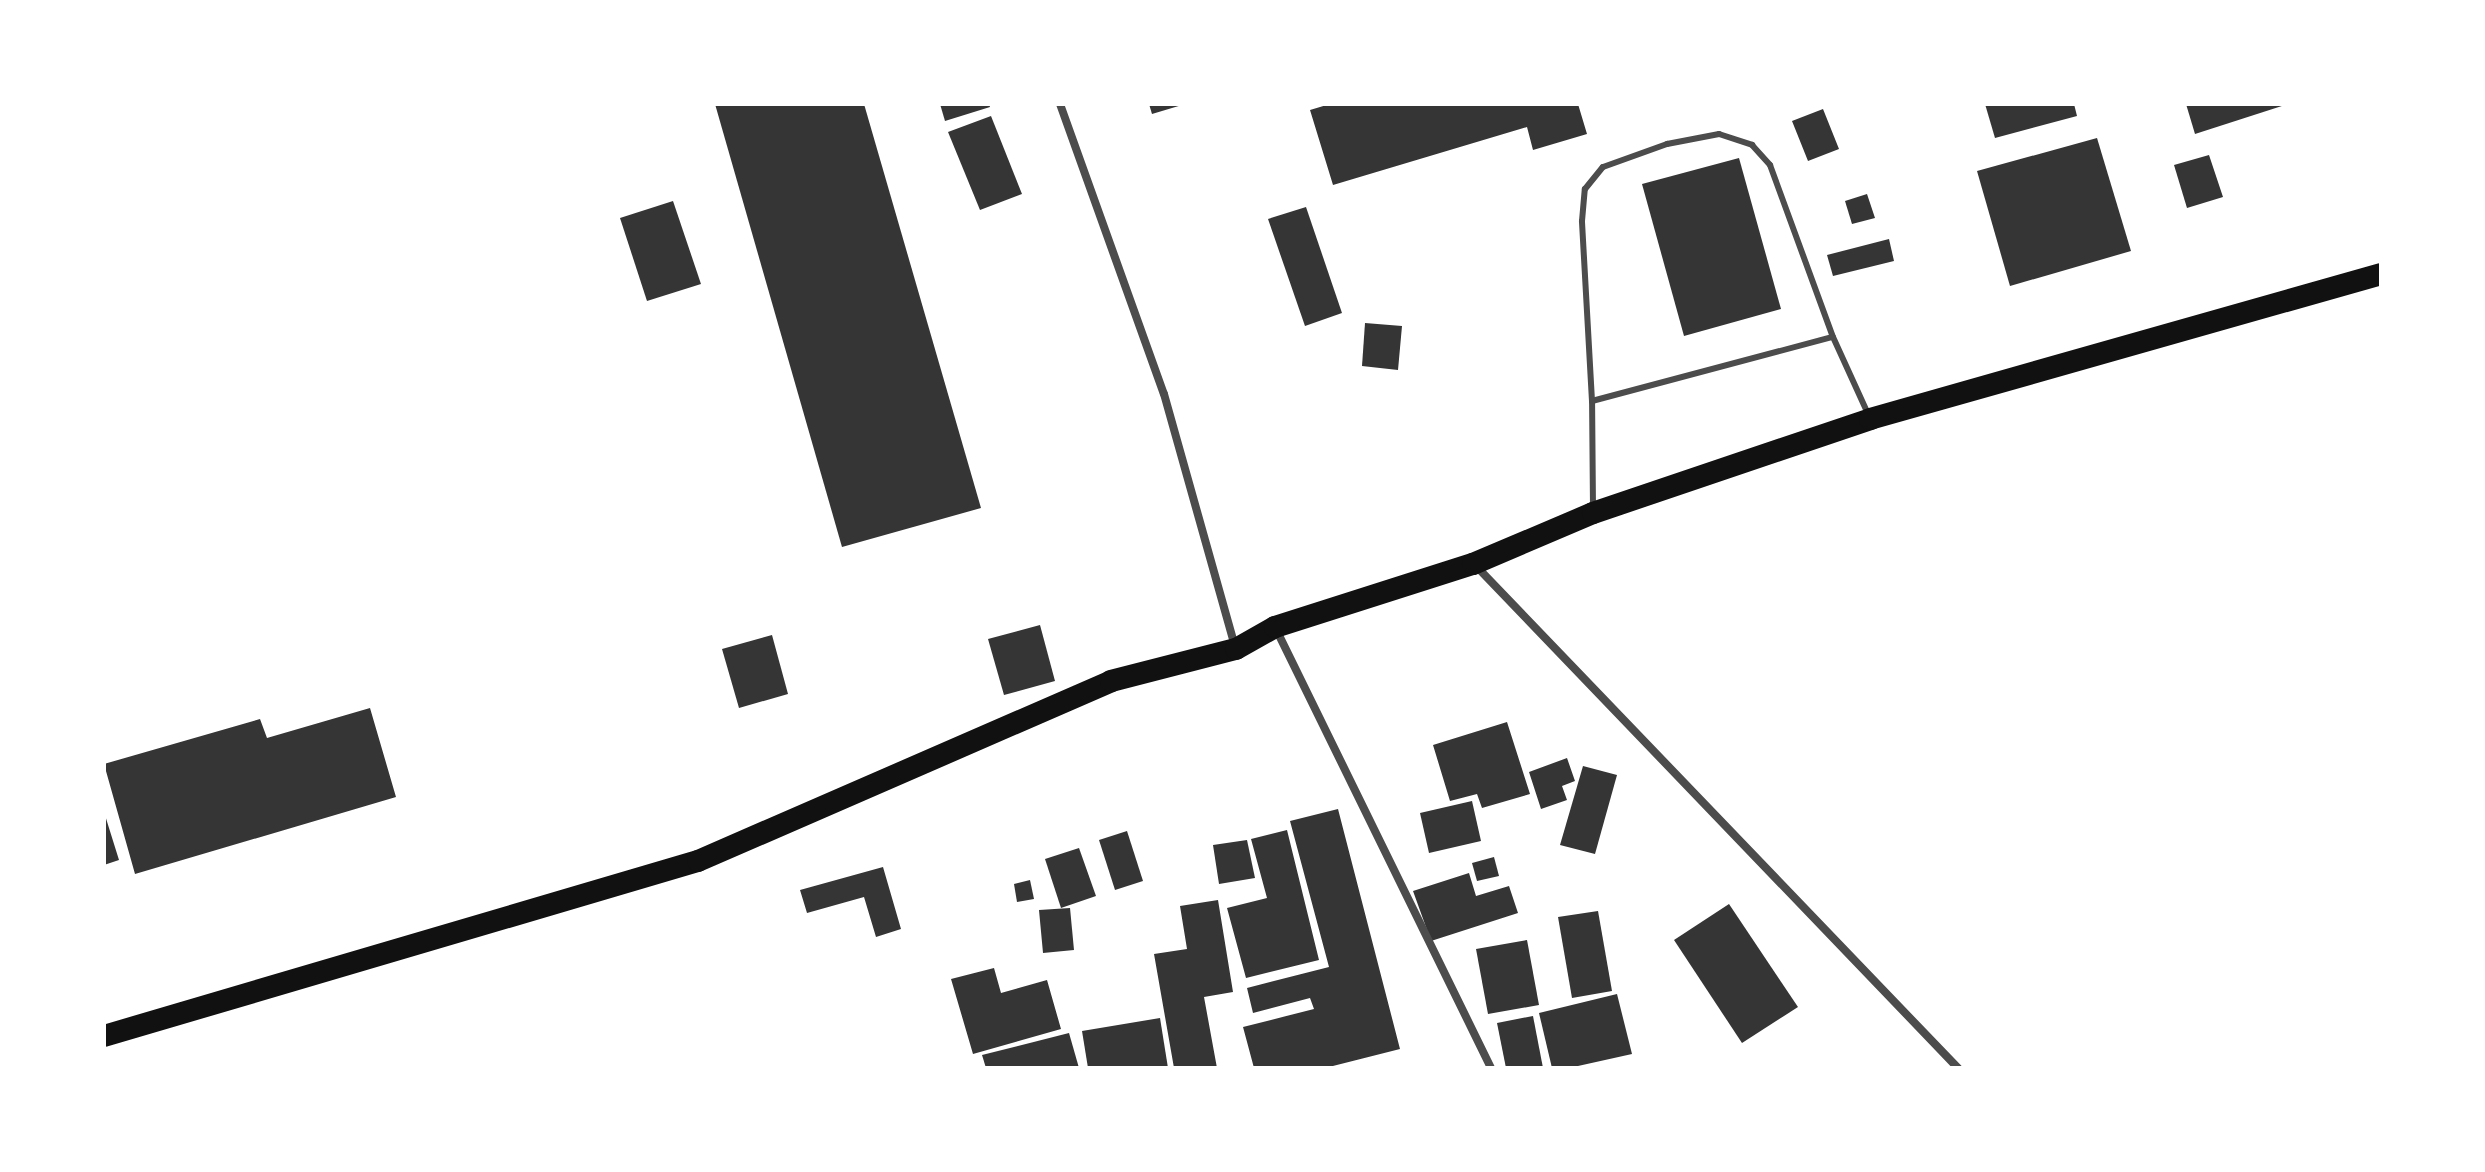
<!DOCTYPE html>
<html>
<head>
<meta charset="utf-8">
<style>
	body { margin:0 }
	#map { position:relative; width:2485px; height:1172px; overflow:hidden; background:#fff; font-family:"Nunito Sans",sans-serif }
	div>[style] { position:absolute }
	.building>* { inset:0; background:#353535 }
	.service>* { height:6px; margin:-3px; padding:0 3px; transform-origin:3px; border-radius:3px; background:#4c4c4c }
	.minor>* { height:8px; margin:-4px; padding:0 4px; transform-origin:4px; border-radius:4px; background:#4c4c4c }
	.trunk>* { height:22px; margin:-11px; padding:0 11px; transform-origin:11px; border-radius:11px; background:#111 }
	span { translate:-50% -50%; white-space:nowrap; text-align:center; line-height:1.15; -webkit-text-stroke:8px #fff; paint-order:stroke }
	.frame { position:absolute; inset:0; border:106px solid #fff; pointer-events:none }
</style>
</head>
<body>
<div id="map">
	<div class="building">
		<i style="clip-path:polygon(715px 104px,864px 104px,981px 508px,842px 547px)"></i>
		<i style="clip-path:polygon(940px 104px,989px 104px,990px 107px,945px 121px)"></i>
		<i style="clip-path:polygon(1149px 104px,1181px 104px,1182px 105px,1152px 114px)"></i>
		<i style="clip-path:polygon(1330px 104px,1578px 104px,1587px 134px,1533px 150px,1527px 127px,1333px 185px,1310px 110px)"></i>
		<i style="clip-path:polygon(1985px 104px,2074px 104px,2077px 116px,1995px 138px)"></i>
		<i style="clip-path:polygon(2186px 104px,2285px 104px,2285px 105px,2195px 134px)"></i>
		<i style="clip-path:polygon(1823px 109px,1839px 149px,1808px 161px,1792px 121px)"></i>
		<i style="clip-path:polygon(991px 116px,1022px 194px,980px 210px,948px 132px)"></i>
		<i style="clip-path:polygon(2097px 138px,2131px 251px,2010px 286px,1977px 171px)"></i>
		<i style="clip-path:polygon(2209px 155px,2223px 197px,2187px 208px,2174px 165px)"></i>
		<i style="clip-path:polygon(1739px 158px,1781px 309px,1684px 336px,1642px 184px)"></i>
		<i style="clip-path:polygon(1867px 194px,1875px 218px,1852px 224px,1845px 201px)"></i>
		<i style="clip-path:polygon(673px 201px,701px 284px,647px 301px,620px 218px)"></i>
		<i style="clip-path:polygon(1306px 207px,1342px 313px,1305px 326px,1268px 219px)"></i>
		<i style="clip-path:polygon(1889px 239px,1894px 261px,1833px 276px,1827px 255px)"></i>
		<i style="clip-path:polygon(1365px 323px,1402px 326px,1398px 370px,1362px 366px)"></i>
		<i style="clip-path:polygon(1040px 625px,1055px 681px,1004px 695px,988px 639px)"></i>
		<i style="clip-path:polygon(772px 635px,788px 694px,739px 708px,722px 649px)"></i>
		<i style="clip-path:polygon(370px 708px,396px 797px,135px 874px,104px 764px,260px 719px,267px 738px)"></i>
		<i style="clip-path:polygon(1507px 722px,1530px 794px,1482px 808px,1477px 794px,1450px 801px,1433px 745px)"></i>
		<i style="clip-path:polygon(1567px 758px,1575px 781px,1562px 786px,1567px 800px,1541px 809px,1529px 772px)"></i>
		<i style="clip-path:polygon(1583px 766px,1617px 775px,1595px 854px,1560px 845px)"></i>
		<i style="clip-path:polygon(1472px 801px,1481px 841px,1429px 853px,1420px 813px)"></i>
		<i style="clip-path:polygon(1338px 809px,1400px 1049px,1325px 1068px,1254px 1068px,1243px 1027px,1314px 1009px,1310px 998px,1253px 1013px,1247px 988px,1329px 967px,1290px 821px)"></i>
		<i style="clip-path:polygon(104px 812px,119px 860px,104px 865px)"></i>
		<i style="clip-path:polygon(1287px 830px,1319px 960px,1246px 978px,1227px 908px,1267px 898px,1251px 839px)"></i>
		<i style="clip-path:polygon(1127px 831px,1143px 881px,1115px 890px,1099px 840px)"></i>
		<i style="clip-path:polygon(1247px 840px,1255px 878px,1219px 884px,1213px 845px)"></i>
		<i style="clip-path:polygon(1079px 848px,1096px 896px,1061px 908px,1045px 859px)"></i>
		<i style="clip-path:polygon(1494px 857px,1499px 876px,1477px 881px,1472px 863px)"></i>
		<i style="clip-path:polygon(883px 867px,901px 929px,876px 937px,864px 897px,807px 913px,800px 890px)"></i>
		<i style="clip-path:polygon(1469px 873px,1476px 896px,1509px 886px,1518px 913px,1431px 941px,1413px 891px)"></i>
		<i style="clip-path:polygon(1030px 880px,1034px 899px,1017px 902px,1014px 884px)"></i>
		<i style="clip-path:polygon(1218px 900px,1233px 992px,1204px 997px,1217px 1068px,1174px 1068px,1154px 954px,1187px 949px,1180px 906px)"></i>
		<i style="clip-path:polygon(1729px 904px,1798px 1007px,1742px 1043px,1674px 940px)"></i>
		<i style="clip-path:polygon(1070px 908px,1074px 950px,1043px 953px,1039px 910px)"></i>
		<i style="clip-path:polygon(1598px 911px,1612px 991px,1572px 998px,1558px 917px)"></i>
		<i style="clip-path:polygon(1527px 940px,1539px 1005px,1488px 1014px,1476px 949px)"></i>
		<i style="clip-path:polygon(994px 968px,1001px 993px,1047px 980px,1061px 1029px,973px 1054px,951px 979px)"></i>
		<i style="clip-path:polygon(1617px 994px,1632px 1054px,1569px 1068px,1552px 1068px,1539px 1013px)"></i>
		<i style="clip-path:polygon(1533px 1016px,1543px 1068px,1506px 1068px,1497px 1023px)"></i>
		<i style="clip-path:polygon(1160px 1018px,1168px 1068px,1088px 1068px,1082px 1031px)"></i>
		<i style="clip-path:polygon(1069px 1033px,1079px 1068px,986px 1068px,982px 1055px)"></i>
	</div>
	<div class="service">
		<i style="left:1592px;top:401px;width:249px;rotate:-14.9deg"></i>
		<i style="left:1593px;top:508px;width:107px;rotate:-90.5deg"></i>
		<i style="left:1592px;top:401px;width:180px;rotate:-93.2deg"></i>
		<i style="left:1582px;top:221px;width:32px;rotate:-85deg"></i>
		<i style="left:1585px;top:189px;width:28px;rotate:-51deg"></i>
		<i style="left:1603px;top:167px;width:68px;rotate:-19.8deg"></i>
		<i style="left:1667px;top:144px;width:53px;rotate:-10.9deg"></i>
		<i style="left:1719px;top:134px;width:35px;rotate:18deg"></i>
		<i style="left:1752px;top:145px;width:27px;rotate:48deg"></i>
		<i style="left:1770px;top:165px;width:183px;rotate:69.9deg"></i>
		<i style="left:1833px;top:337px;width:87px;rotate:65.5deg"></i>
	</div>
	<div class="minor">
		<i style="left:1060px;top:104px;width:308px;rotate:70.3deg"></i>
		<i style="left:1164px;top:394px;width:263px;rotate:74.3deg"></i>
		<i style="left:1477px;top:567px;width:695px;rotate:46.17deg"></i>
		<i style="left:1275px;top:627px;width:491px;rotate:63.9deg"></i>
	</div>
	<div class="trunk">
		<i style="left:104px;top:1036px;width:619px;rotate:-16.42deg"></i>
		<i style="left:698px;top:861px;width:451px;rotate:-23.5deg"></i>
		<i style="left:1111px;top:681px;width:129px;rotate:-14.4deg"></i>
		<i style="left:1236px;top:649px;width:45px;rotate:-29.4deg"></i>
		<i style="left:1275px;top:627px;width:208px;rotate:-17.7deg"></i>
		<i style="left:1473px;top:564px;width:130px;rotate:-23deg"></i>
		<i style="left:1593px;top:513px;width:293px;rotate:-18.7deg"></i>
		<i style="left:1870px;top:419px;width:531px;rotate:-15.84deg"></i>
	</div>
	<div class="frame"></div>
</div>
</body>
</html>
